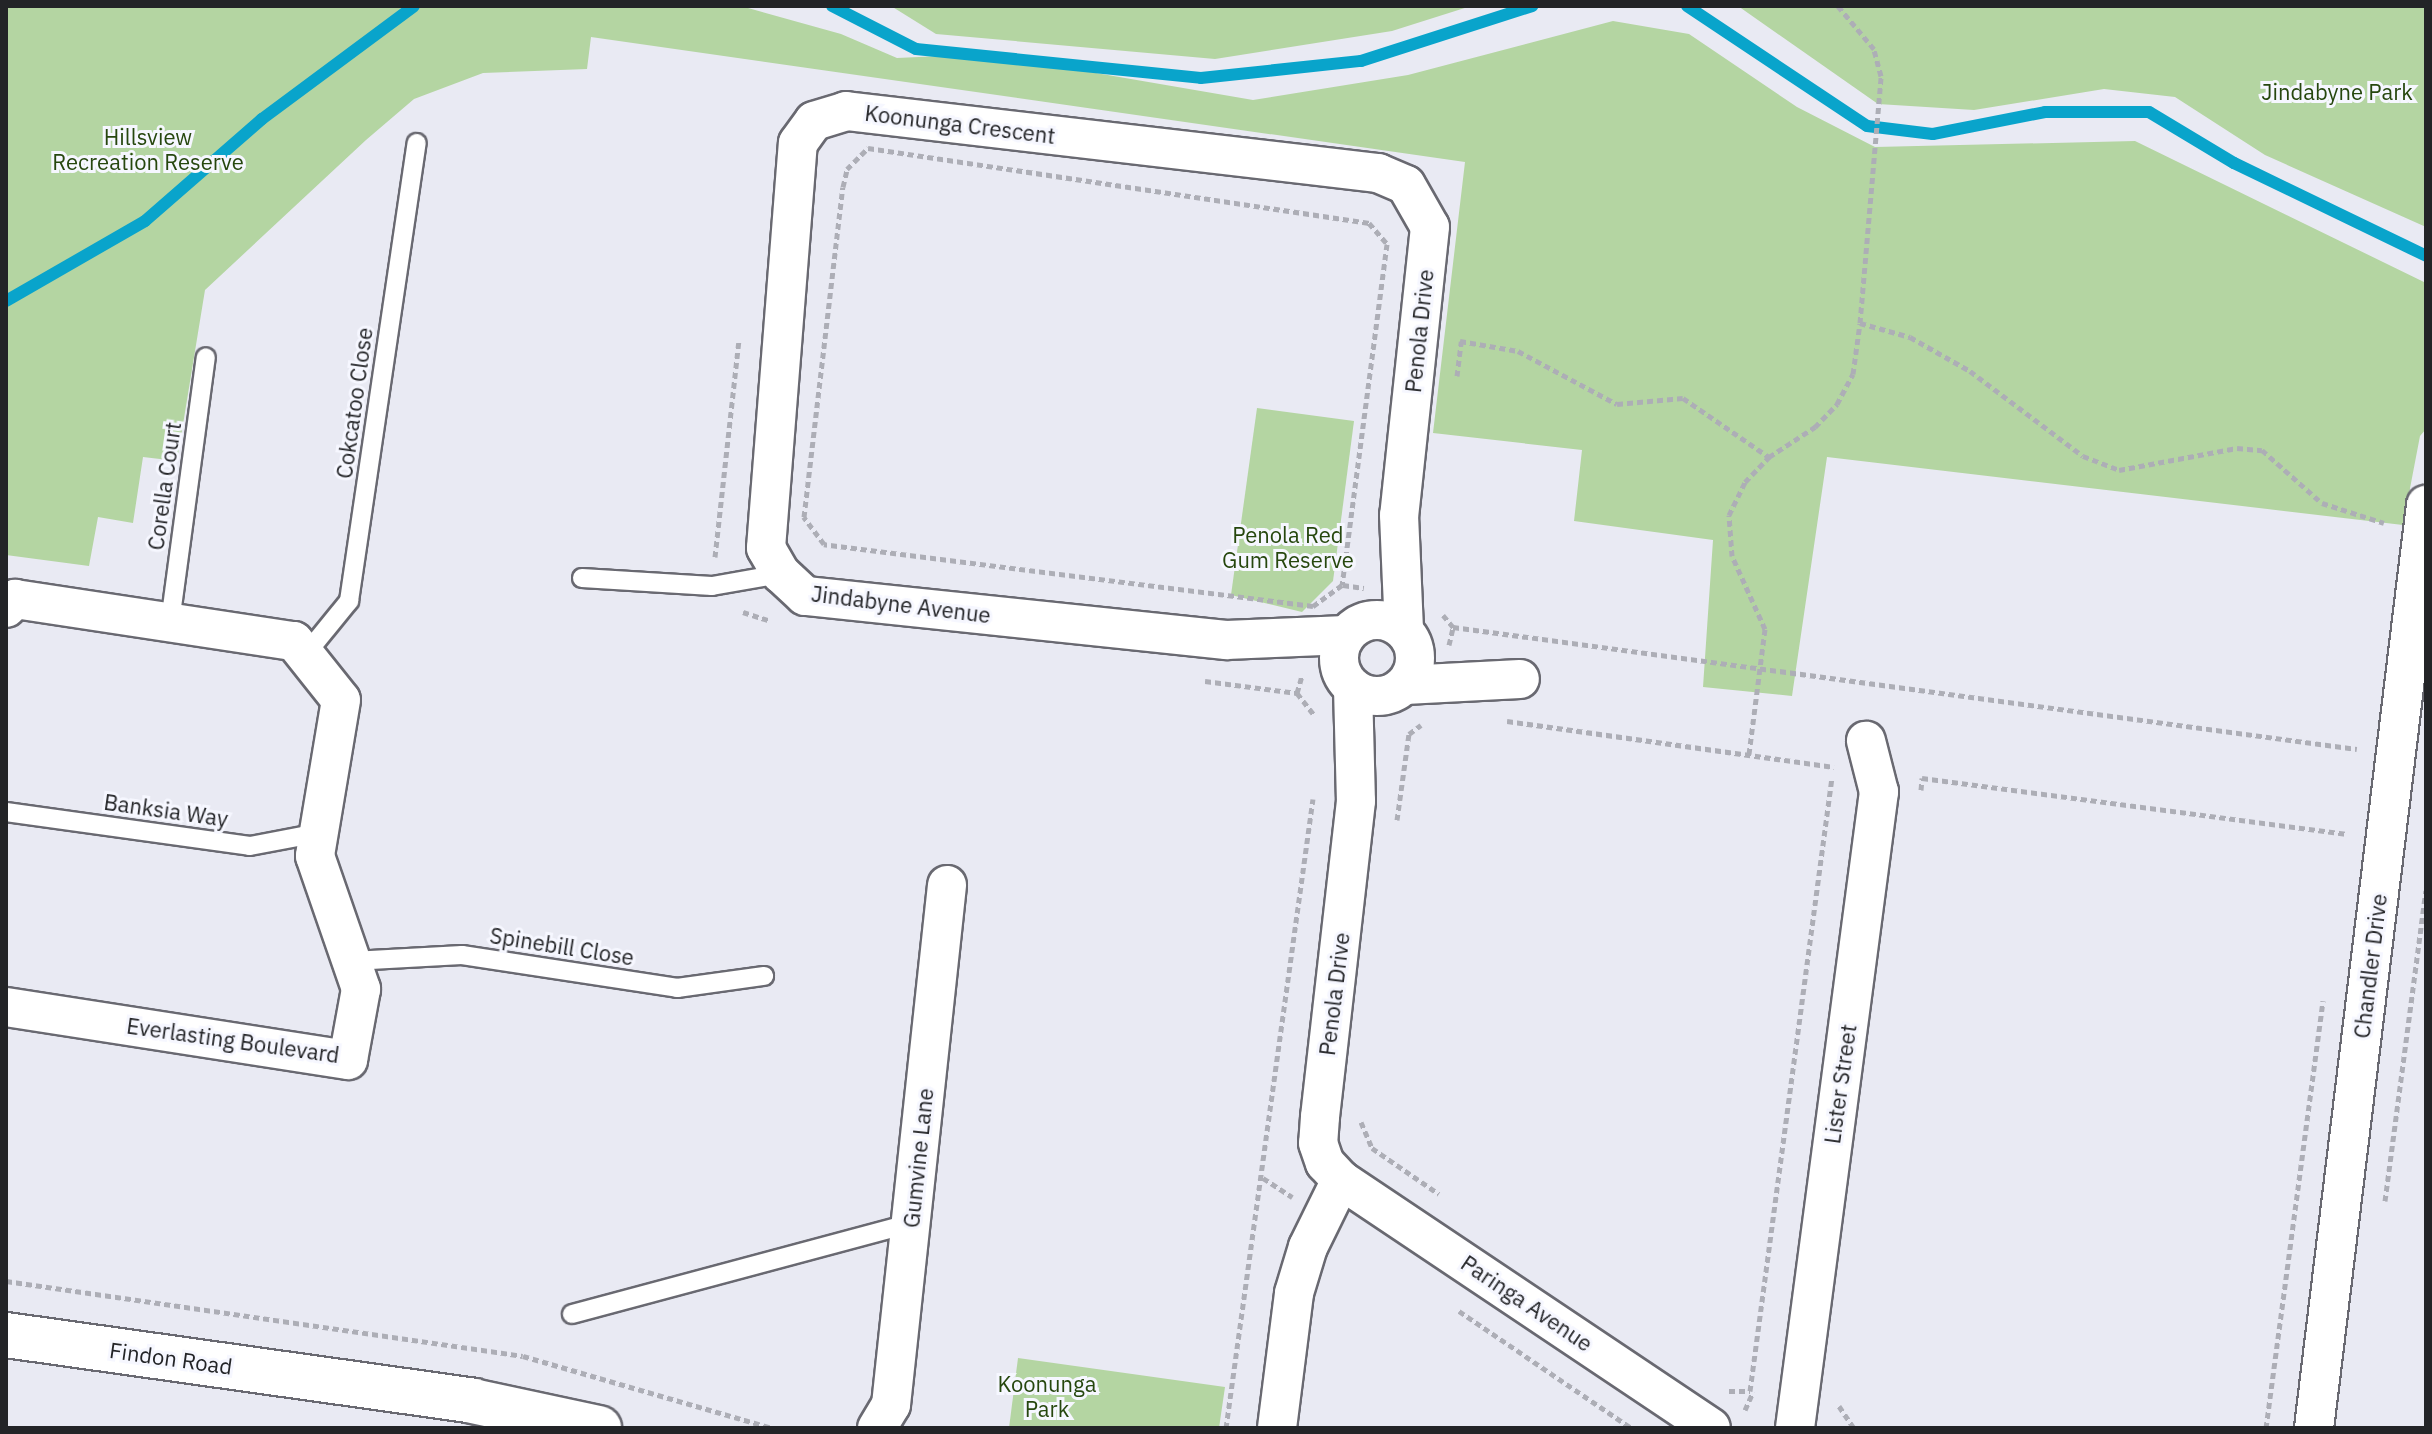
<!DOCTYPE html>
<html>
<head>
<meta charset="utf-8">
<style>
	body { margin:0 }
	#map { position:relative; width:2432px; height:1434px; overflow:hidden; background:#e9eaf3; font-family:"IBM Plex Sans",sans-serif }
	div>[style] { position:absolute }
	.green>* { inset:0; background:#b4d5a2 }
	.stream>* { height:12px; margin:-6px; padding:0 6px; transform-origin:6px; border-radius:6px; background:#09a4cb }
	.path>* { height:5px; margin-top:-2.5px; transform-origin:0; background:repeating-linear-gradient(90deg,#adaeb6 0 6px,transparent 0 10px) }
	.roads { filter:drop-shadow(2px 0 #696971) drop-shadow(-2px 0 #696971) drop-shadow(0 2px #696971) drop-shadow(0 -2px #696971) }
	.service>* { height:18px; margin:-9px; padding:0 9px; transform-origin:9px; border-radius:9px; background:#fff }
	.minor>* { height:38px; margin:-19px; padding:0 19px; transform-origin:19px; border-radius:19px; background:#fff }
	.minor>.ring { margin:-19px; padding:0; box-sizing:content-box; background:none; border:38px solid #fff; border-radius:50% }
	.tertiary>* { height:44px; margin:-22px; padding:0 22px; transform-origin:22px; border-radius:22px; background:#fff }
	span { translate:-50% -50%; white-space:nowrap; text-align:center; line-height:1.15; -webkit-text-stroke:6px #f6f7ff; paint-order:stroke }
	.park-label { font-size:22px; color:#26470e }
	.street-label { font-size:22px; color:#232427 }
	.frame { position:absolute; inset:0; border:8px solid #232427; pointer-events:none }
</style>
</head>
<body>
<div id="map">
	<div class="green">
		<i style="clip-path:polygon(6px 6px,741px 6px,841px 34px,897px 58px,985px 54px,1253px 100px,1408px 75px,1613px 21px,1689px 34px,1797px 107px,1875px 147px,2135px 141px,2426px 283px,2426px 429px,2420px 436px,2403px 525px,1827px 457px,1792px 696px,1703px 687px,1713px 540px,1574px 521px,1582px 450px,1433px 433px,1465px 162px,591px 37px,587px 69px,483px 73px,414px 99px,366px 140px,205px 290px,177px 461px,143px 457px,133px 523px,98px 517px,89px 566px,6px 555px)"></i>
		<i style="clip-path:polygon(891px 6px,1471px 6px,1392px 31px,1215px 59px,936px 34px)"></i>
		<i style="clip-path:polygon(1738px 6px,2426px 6px,2426px 227px,2265px 155px,2175px 97px,2104px 89px,1974px 110px,1878px 104px)"></i>
		<i style="clip-path:polygon(1257px 408px,1354px 421px,1333px 581px,1302px 612px,1231px 595px)"></i>
		<i style="clip-path:polygon(1018px 1358px,1225px 1387px,1219px 1428px,1009px 1428px)"></i>
	</div>
	<div class="stream">
		<i style="left:832px;top:6px;width:94px;rotate:27.1deg"></i>
		<i style="left:916px;top:49px;width:286px;rotate:5.8deg"></i>
		<i style="left:1201px;top:78px;width:161px;rotate:-6.1deg"></i>
		<i style="left:1361px;top:61px;width:180px;rotate:-17.8deg"></i>
		<i style="left:1687px;top:6px;width:216px;rotate:33.7deg"></i>
		<i style="left:1867px;top:126px;width:66px;rotate:6.9deg"></i>
		<i style="left:1933px;top:134px;width:114px;rotate:-11.1deg"></i>
		<i style="left:2045px;top:112px;width:104px"></i>
		<i style="left:2149px;top:112px;width:99px;rotate:31deg"></i>
		<i style="left:2234px;top:163px;width:213px;rotate:25.8deg"></i>
		<i style="left:6px;top:301px;width:160px;rotate:-29.9deg"></i>
		<i style="left:145px;top:221px;width:155px;rotate:-41.1deg"></i>
		<i style="left:262px;top:119px;width:189px;rotate:-36.6deg"></i>
	</div>
	<div class="path">
		<i style="left:868px;top:148px;width:507px;rotate:8.51deg"></i>
		<i style="left:1369px;top:223px;width:28px;rotate:49deg"></i>
		<i style="left:1387px;top:244px;width:344px;rotate:97.5deg"></i>
		<i style="left:1342px;top:585px;width:36px;rotate:144deg"></i>
		<i style="left:1313px;top:606px;width:493px;rotate:-172.8deg"></i>
		<i style="left:824px;top:544px;width:34px;rotate:-127deg"></i>
		<i style="left:804px;top:517px;width:332px;rotate:-83.3deg"></i>
		<i style="left:843px;top:187px;width:18px;rotate:-77deg"></i>
		<i style="left:847px;top:169px;width:30px;rotate:-45deg"></i>
		<i style="left:1860px;top:323px;width:52px;rotate:15.6deg"></i>
		<i style="left:1910px;top:337px;width:69px;rotate:29.5deg"></i>
		<i style="left:1970px;top:371px;width:141px;rotate:37deg"></i>
		<i style="left:2083px;top:456px;width:39px;rotate:21deg"></i>
		<i style="left:2119px;top:470px;width:120px;rotate:-10.6deg"></i>
		<i style="left:2237px;top:448px;width:25px;rotate:5deg"></i>
		<i style="left:2262px;top:450px;width:80px;rotate:41.5deg"></i>
		<i style="left:2322px;top:503px;width:65px;rotate:17.9deg"></i>
		<i style="left:1460px;top:341px;width:59px;rotate:9.8deg"></i>
		<i style="left:1518px;top:351px;width:112px;rotate:28.2deg"></i>
		<i style="left:1617px;top:404px;width:66px;rotate:-5.2deg"></i>
		<i style="left:1683px;top:398px;width:104px;rotate:34.5deg"></i>
		<i style="left:1457px;top:376px;width:35px;rotate:-83deg"></i>
		<i style="left:715px;top:557px;width:217px;rotate:-83.7deg"></i>
		<i style="left:1343px;top:585px;width:21px;rotate:8deg"></i>
		<i style="left:743px;top:612px;width:29px;rotate:18deg"></i>
		<i style="left:1443px;top:615px;width:16px;rotate:50deg"></i>
		<i style="left:1453px;top:627px;width:912px;rotate:7.69deg"></i>
		<i style="left:1449px;top:645px;width:18px;rotate:-77deg"></i>
		<i style="left:1205px;top:681px;width:93px;rotate:7.4deg"></i>
		<i style="left:1297px;top:693px;width:29px;rotate:52deg"></i>
		<i style="left:1297px;top:693px;width:19px;rotate:-74deg"></i>
		<i style="left:1507px;top:721px;width:330px;rotate:8deg"></i>
		<i style="left:1749px;top:754px;width:126px;rotate:-82.7deg"></i>
		<i style="left:1765px;top:629px;width:80px;rotate:-114.3deg"></i>
		<i style="left:1732px;top:556px;width:41px;rotate:-94.2deg"></i>
		<i style="left:1729px;top:515px;width:37px;rotate:-64deg"></i>
		<i style="left:1745px;top:482px;width:35px;rotate:-46deg"></i>
		<i style="left:1769px;top:457px;width:55px;rotate:-33.1deg"></i>
		<i style="left:1815px;top:427px;width:32px;rotate:-46deg"></i>
		<i style="left:1837px;top:404px;width:34px;rotate:-62deg"></i>
		<i style="left:1853px;top:374px;width:51px;rotate:-82.2deg"></i>
		<i style="left:1860px;top:323px;width:248px;rotate:-85.1deg"></i>
		<i style="left:1881px;top:76px;width:28px;rotate:-105deg"></i>
		<i style="left:1874px;top:49px;width:56px;rotate:-129.9deg"></i>
		<i style="left:1922px;top:778px;width:427px;rotate:7.5deg"></i>
		<i style="left:1921px;top:790px;width:12px;rotate:-85deg"></i>
		<i style="left:1397px;top:820px;width:87px;rotate:-82.1deg"></i>
		<i style="left:1409px;top:734px;width:15px;rotate:-37deg"></i>
		<i style="left:1361px;top:1122px;width:28px;rotate:67deg"></i>
		<i style="left:1372px;top:1148px;width:81px;rotate:34.5deg"></i>
		<i style="left:1263px;top:1178px;width:35px;rotate:33deg"></i>
		<i style="left:2385px;top:1201px;width:313px;rotate:-82.5deg"></i>
		<i style="left:6px;top:1281px;width:522px;rotate:8.25deg"></i>
		<i style="left:523px;top:1356px;width:259px;rotate:16.1deg"></i>
		<i style="left:1459px;top:1311px;width:208px;rotate:34.2deg"></i>
		<i style="left:1729px;top:1391px;width:21px"></i>
		<i style="left:1750px;top:1391px;width:619px;rotate:-82.39deg"></i>
		<i style="left:1839px;top:1406px;width:27px;rotate:56deg"></i>
		<i style="left:1745px;top:1410px;width:20px;rotate:-66deg"></i>
		<i style="left:1226px;top:1428px;width:635px;rotate:-82.13deg"></i>
		<i style="left:2266px;top:1428px;width:431px;rotate:-82.4deg"></i>
	</div>
	<div class="roads">
		<div class="service">
			<i style="left:582px;top:578px;width:130px;rotate:3.5deg"></i>
			<i style="left:712px;top:586px;width:70px;rotate:-9.9deg"></i>
			<i style="left:170px;top:622px;width:267px;rotate:-82.3deg"></i>
			<i style="left:305px;top:655px;width:70px;rotate:-50.8deg"></i>
			<i style="left:349px;top:601px;width:463px;rotate:-81.6deg"></i>
			<i style="left:6px;top:812px;width:246px;rotate:7.9deg"></i>
			<i style="left:250px;top:846px;width:69px;rotate:-10.8deg"></i>
			<i style="left:352px;top:961px;width:110px;rotate:-3.1deg"></i>
			<i style="left:462px;top:955px;width:218px;rotate:8.7deg"></i>
			<i style="left:677px;top:988px;width:88px;rotate:-7.9deg"></i>
			<i style="left:572px;top:1314px;width:351px;rotate:-15deg"></i>
		</div>
		<div class="minor">
			<i style="left:6px;top:608px;width:13px;rotate:-45deg"></i>
			<i style="left:15px;top:599px;width:282px;rotate:8.6deg"></i>
			<i style="left:294px;top:641px;width:75px;rotate:51.5deg"></i>
			<i style="left:341px;top:700px;width:158px;rotate:99.5deg"></i>
			<i style="left:315px;top:856px;width:141px;rotate:70.9deg"></i>
			<i style="left:361px;top:989px;width:72px;rotate:100.4deg"></i>
			<i style="left:348px;top:1060px;width:346px;rotate:-171.2deg"></i>
			<i class="ring" style="left:1339px;top:620px;width:38px;height:38px"></i>
			<i style="left:1346px;top:635px;width:120px;rotate:177.6deg"></i>
			<i style="left:1226px;top:640px;width:423px;rotate:-174deg"></i>
			<i style="left:805px;top:596px;width:33px;rotate:-137deg"></i>
			<i style="left:781px;top:574px;width:30px;rotate:-120deg"></i>
			<i style="left:766px;top:548px;width:406px;rotate:-85.5deg"></i>
			<i style="left:798px;top:143px;width:27px;rotate:-54deg"></i>
			<i style="left:814px;top:121px;width:34px;rotate:-17deg"></i>
			<i style="left:846px;top:111px;width:536px;rotate:6.65deg"></i>
			<i style="left:1378px;top:173px;width:30px;rotate:23deg"></i>
			<i style="left:1406px;top:185px;width:48px;rotate:60.3deg"></i>
			<i style="left:1430px;top:227px;width:290px;rotate:96.1deg"></i>
			<i style="left:1399px;top:515px;width:116px;rotate:87.5deg"></i>
			<i style="left:1405px;top:685px;width:115px;rotate:-3deg"></i>
			<i style="left:1353px;top:688px;width:113px;rotate:88.5deg"></i>
			<i style="left:1356px;top:801px;width:318px;rotate:96.5deg"></i>
			<i style="left:1320px;top:1117px;width:26px;rotate:94deg"></i>
			<i style="left:1318px;top:1143px;width:21px;rotate:71deg"></i>
			<i style="left:1325px;top:1163px;width:23px;rotate:47deg"></i>
			<i style="left:1341px;top:1180px;width:445px;rotate:33.8deg"></i>
			<i style="left:877px;top:1428px;width:27px;rotate:-59deg"></i>
			<i style="left:891px;top:1405px;width:523px;rotate:-83.85deg"></i>
			<i style="left:1277px;top:1428px;width:136px;rotate:-82.8deg"></i>
			<i style="left:1294px;top:1293px;width:48px;rotate:-73.1deg"></i>
			<i style="left:1308px;top:1247px;width:75px;rotate:-63.8deg"></i>
			<i style="left:1795px;top:1428px;width:642px;rotate:-82.48deg"></i>
			<i style="left:1879px;top:792px;width:53px;rotate:-104.3deg"></i>
			<i style="left:2314px;top:1428px;width:930px;rotate:-83.08deg"></i>
		</div>
		<div class="tertiary">
			<i style="left:6px;top:1335px;width:472px;rotate:8deg"></i>
			<i style="left:473px;top:1401px;width:129px;rotate:12.1deg"></i>
		</div>
	</div>
	<div class="park-label">
		<span style="left:2337px;top:92px">Jindabyne Park</span>
		<span style="left:148px;top:149px">Hillsview<br>Recreation Reserve</span>
		<span style="left:1288px;top:547px">Penola Red<br>Gum Reserve</span>
		<span style="left:1047px;top:1396px">Koonunga<br>Park</span>
	</div>
	<div class="street-label">
		<span style="left:960px;top:124px;rotate:7deg">Koonunga Crescent</span>
		<span style="left:1419px;top:331px;rotate:-84deg">Penola Drive</span>
		<span style="left:354px;top:403px;rotate:-82deg">Cokcatoo Close</span>
		<span style="left:164px;top:486px;rotate:-82deg">Corella Court</span>
		<span style="left:901px;top:604px;rotate:7deg">Jindabyne Avenue</span>
		<span style="left:166px;top:810px;rotate:8deg">Banksia Way</span>
		<span style="left:562px;top:946px;rotate:9deg">Spinebill Close</span>
		<span style="left:2370px;top:966px;rotate:-83deg">Chandler Drive</span>
		<span style="left:1334px;top:994px;rotate:-83deg">Penola Drive</span>
		<span style="left:233px;top:1040px;rotate:8deg">Everlasting Boulevard</span>
		<span style="left:1840px;top:1084px;rotate:-82deg">Lister Street</span>
		<span style="left:918px;top:1158px;rotate:-84deg">Gumvine Lane</span>
		<span style="left:1527px;top:1303px;rotate:34deg">Paringa Avenue</span>
		<span style="left:171px;top:1358px;rotate:8deg">Findon Road</span>
	</div>
	<div class="frame"></div>
</div>
</body>
</html>
